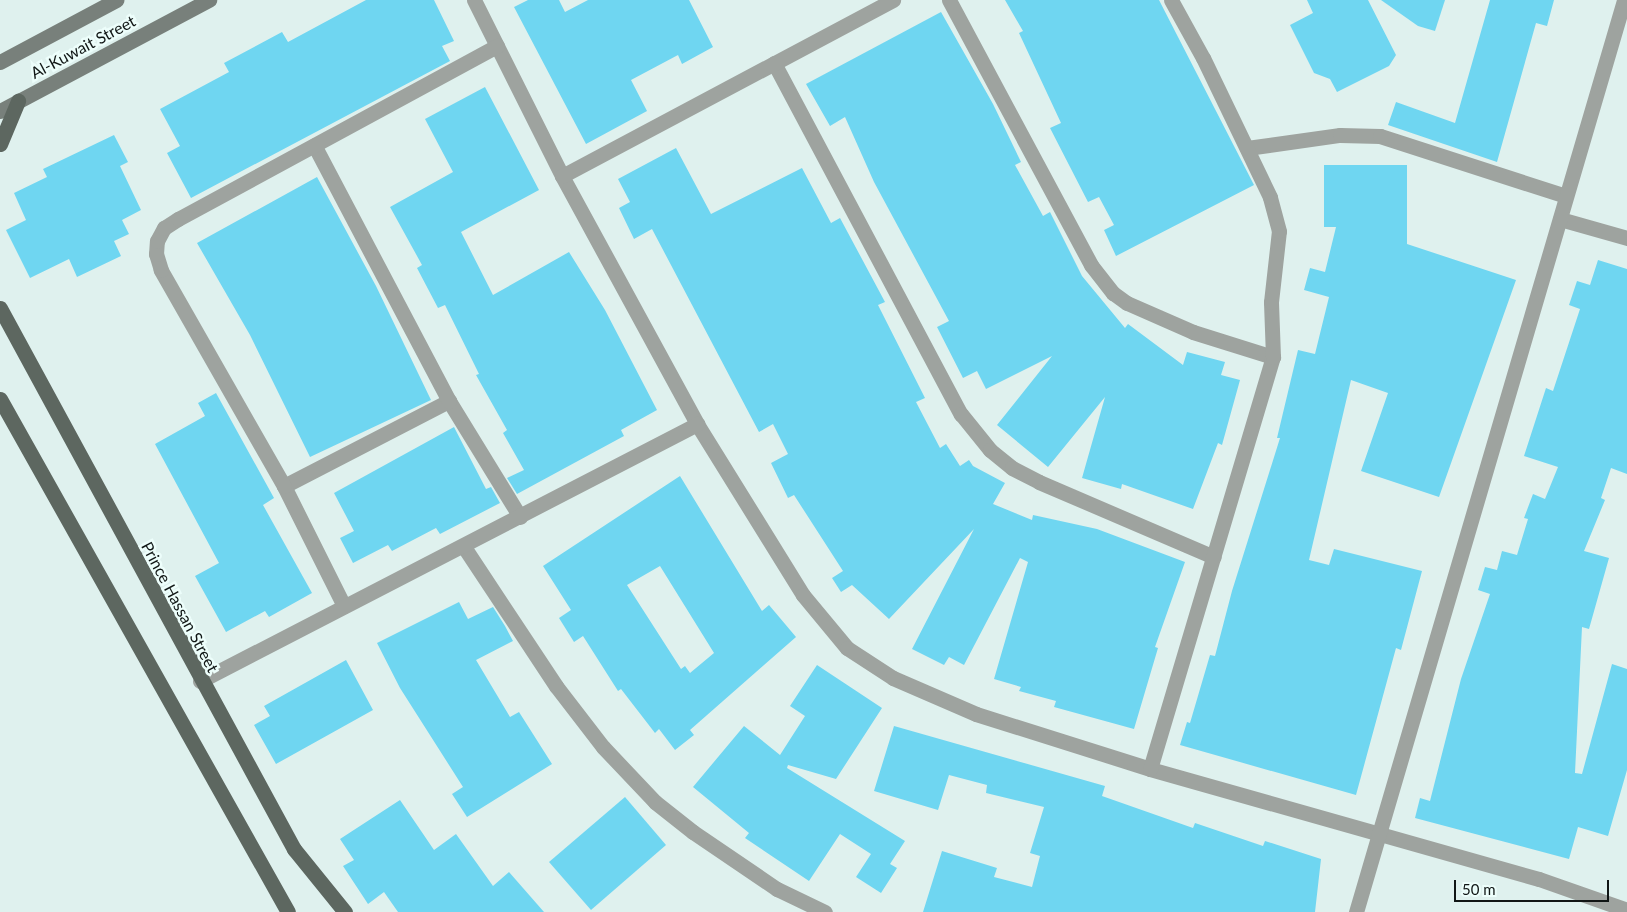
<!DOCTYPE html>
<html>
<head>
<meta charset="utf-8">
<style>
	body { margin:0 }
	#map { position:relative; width:1627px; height:912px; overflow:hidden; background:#dff1ee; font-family:Lato,sans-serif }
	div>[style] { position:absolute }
	.building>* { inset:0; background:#6fd6f1 }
	.minor>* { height:15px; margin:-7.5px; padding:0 7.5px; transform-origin:7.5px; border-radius:7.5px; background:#9ea39f }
	.secondary>* { height:15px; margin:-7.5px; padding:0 7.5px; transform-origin:7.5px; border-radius:7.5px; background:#78807b }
	.primary>* { height:15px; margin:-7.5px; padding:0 7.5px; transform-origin:7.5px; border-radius:7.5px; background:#5d6760 }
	span { translate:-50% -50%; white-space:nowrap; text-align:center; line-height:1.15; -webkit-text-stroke:5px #edfefb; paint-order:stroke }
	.street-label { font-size:16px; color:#101615 }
	.scale { position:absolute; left:1454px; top:880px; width:155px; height:22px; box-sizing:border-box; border:2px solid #101615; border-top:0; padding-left:6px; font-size:15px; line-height:18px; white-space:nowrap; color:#101615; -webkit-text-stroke:4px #edfefb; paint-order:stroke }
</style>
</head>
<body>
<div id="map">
	<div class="building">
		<i style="clip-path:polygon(366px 0,434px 0,454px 41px,442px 46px,450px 61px,191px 198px,167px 153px,180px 146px,160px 109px,229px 72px,224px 63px,282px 32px,288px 42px)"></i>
		<i style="clip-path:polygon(528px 0,559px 0,565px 12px,588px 0,689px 0,713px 47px,682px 64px,678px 55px,631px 80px,647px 111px,586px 144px,514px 7px)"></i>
		<i style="clip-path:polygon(1005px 0,1159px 0,1254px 185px,1116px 256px,1104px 230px,1114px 225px,1099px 197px,1088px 202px,1050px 128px,1061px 123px,1019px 33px,1023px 31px)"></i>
		<i style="clip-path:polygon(1307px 0,1368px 0,1396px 55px,1389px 66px,1337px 92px,1330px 79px,1314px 73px,1290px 25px,1313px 13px)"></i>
		<i style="clip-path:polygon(1381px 0,1445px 0,1435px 31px,1418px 26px)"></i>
		<i style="clip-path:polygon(1490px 0,1554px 0,1547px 26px,1536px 23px,1497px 162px,1388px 125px,1396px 102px,1455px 123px)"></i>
		<i style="clip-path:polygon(941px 12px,993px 104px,1021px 162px,1015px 165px,1043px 216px,1050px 212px,1082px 276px,1125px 328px,1128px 324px,1183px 365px,1187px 352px,1225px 362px,1221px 375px,1240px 380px,1222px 445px,1218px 443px,1193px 509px,1122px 484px,1121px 489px,1082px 478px,1105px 397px,1048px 467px,997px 425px,1052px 356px,986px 389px,977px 371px,963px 378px,937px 327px,949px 321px,874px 182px,845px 117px,830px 126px,806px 84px)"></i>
		<i style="clip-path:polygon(485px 87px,539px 190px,461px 232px,493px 295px,569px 252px,605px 310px,657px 410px,621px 430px,624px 436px,517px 494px,507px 478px,524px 470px,503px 433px,507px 430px,476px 375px,479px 374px,445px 305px,438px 308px,417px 268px,422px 265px,390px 207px,453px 172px,425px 119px)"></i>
		<i style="clip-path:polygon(114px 135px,128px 162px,120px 166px,141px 210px,122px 220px,129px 234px,114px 241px,121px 256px,77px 277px,69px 259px,30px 278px,6px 230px,26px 220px,14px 193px,47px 177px,43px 169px)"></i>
		<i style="clip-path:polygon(676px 148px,711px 214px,802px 168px,831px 223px,840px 218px,885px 302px,878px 305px,925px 398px,916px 402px,940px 448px,946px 444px,960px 466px,969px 460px,973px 466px,1005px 483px,993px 504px,1032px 520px,1033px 515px,1097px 529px,1185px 562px,1155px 647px,1158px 648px,1134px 729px,1054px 707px,1056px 701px,1019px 691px,1021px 687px,994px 679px,1028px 562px,1020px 558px,964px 665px,949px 657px,944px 665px,912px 649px,974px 529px,889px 619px,852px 585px,841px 592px,832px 578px,843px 571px,794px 495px,788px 498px,771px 463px,788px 454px,773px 424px,759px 432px,652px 229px,634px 239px,619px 208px,630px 202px,618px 179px)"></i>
		<i style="clip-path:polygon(1324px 165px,1407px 165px,1407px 244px,1516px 280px,1439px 497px,1361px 471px,1388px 393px,1351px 380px,1309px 560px,1329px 565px,1334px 549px,1422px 571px,1401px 650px,1396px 648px,1356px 795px,1180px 745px,1187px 722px,1190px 723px,1210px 655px,1215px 656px,1232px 591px,1280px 438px,1277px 438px,1298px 350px,1315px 354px,1329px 297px,1304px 290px,1310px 268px,1325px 272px,1336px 227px,1324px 227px)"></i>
		<i style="clip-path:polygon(317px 177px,376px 286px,431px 400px,310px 457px,250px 335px,197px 243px)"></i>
		<i style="clip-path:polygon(1598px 260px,1627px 269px,1627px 474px,1611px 468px,1601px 498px,1605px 500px,1584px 551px,1609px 558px,1589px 629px,1582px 627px,1575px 773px,1582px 774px,1612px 664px,1627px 669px,1627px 770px,1608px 836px,1578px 827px,1569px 859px,1415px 818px,1420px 798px,1430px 801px,1461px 679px,1490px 594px,1478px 590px,1485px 567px,1497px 570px,1502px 551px,1517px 555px,1528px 519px,1524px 518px,1533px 494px,1545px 499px,1558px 467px,1524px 456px,1546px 388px,1553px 391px,1580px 309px,1569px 305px,1577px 281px,1590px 285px)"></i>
		<i style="clip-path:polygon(216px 393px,274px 498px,263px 505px,312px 593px,269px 617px,265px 611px,226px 632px,195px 576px,219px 563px,155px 444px,205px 416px,198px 403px)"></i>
		<i style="clip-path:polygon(454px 427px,486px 489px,491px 487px,500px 503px,440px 534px,436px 528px,392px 551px,388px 545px,353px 563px,340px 538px,354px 531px,334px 493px)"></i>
		<i style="clip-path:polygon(evenodd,680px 476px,762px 611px,769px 605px,796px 637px,690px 730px,694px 735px,675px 750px,659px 729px,655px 733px,621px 689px,618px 691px,583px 636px,574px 642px,559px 618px,571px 610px,543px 566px,680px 476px,660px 566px,714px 653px,690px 673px,685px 666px,681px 669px,627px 585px,660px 566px)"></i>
		<i style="clip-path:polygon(459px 602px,468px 619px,493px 607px,505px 626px,513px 641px,476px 660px,510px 717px,519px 712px,552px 764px,467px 817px,452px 794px,463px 787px,400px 688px,377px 643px)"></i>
		<i style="clip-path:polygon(346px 660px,373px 710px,276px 764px,254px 725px,270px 716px,264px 706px)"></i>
		<i style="clip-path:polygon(817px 665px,882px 708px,836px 779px,788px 765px,787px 768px,905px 841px,890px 864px,897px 868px,881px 893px,856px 877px,871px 854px,840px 834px,809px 881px,745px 838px,749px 833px,693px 787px,744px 726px,780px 755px,805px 716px,790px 706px)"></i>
		<i style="clip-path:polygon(894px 726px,1105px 786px,1102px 796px,1193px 828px,1195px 823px,1263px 846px,1265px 841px,1321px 859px,1315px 912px,923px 912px,942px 851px,997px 868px,994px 877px,1032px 887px,1040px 856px,1030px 853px,1044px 807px,986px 793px,987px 785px,949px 775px,938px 810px,874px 791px)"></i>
		<i style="clip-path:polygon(625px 797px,666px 845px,591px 910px,549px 862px)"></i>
		<i style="clip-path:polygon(400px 800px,434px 850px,456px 834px,493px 886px,509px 872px,544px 912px,398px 912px,384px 892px,368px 904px,343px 866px,354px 860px,340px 839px)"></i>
	</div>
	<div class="minor">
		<i style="left:474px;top:0;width:197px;rotate:63.4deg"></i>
		<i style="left:562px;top:176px;width:282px;rotate:61.4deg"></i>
		<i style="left:697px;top:424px;width:201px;rotate:58.2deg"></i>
		<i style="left:803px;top:595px;width:69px;rotate:50.3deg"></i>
		<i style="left:847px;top:648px;width:55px;rotate:33.1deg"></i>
		<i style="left:893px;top:678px;width:90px;rotate:23.4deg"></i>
		<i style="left:976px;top:714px;width:182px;rotate:17.5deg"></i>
		<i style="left:1150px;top:769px;width:404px;rotate:15.8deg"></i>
		<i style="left:1539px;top:879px;width:93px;rotate:19.4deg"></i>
		<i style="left:949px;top:0;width:301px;rotate:61.8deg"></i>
		<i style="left:1091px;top:265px;width:36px;rotate:52deg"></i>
		<i style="left:1113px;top:293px;width:17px;rotate:36deg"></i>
		<i style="left:1127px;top:303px;width:72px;rotate:23.7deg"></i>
		<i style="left:1193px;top:332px;width:84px;rotate:17.4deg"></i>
		<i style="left:774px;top:63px;width:398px;rotate:62deg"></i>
		<i style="left:961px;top:414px;width:46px;rotate:51.1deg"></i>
		<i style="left:990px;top:450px;width:28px;rotate:39deg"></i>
		<i style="left:1012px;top:468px;width:30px;rotate:27deg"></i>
		<i style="left:1039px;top:482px;width:190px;rotate:23.2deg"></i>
		<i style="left:1247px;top:148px;width:94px;rotate:-8deg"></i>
		<i style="left:1340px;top:135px;width:40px;rotate:1.4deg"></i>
		<i style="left:1380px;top:136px;width:195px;rotate:17.9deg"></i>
		<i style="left:562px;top:176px;width:375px;rotate:-28deg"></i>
		<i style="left:1560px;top:219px;width:70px;rotate:15.8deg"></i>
		<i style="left:449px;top:401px;width:136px;rotate:58.5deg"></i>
		<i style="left:284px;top:486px;width:186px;rotate:-27.3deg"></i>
		<i style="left:449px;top:401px;width:289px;rotate:-117.8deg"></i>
		<i style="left:464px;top:547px;width:167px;rotate:56.5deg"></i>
		<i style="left:556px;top:686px;width:77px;rotate:52.4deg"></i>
		<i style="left:603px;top:747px;width:76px;rotate:46.6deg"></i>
		<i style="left:655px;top:802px;width:48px;rotate:38.3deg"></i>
		<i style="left:693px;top:832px;width:102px;rotate:34.2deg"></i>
		<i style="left:777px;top:889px;width:53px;rotate:25.6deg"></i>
		<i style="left:344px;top:606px;width:134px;rotate:-116.6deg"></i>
		<i style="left:284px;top:486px;width:249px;rotate:-119.7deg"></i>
		<i style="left:161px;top:270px;width:17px;rotate:-107deg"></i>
		<i style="left:156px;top:254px;width:13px;rotate:-86deg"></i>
		<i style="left:157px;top:241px;width:15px;rotate:-62deg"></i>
		<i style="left:164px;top:228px;width:17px;rotate:-33deg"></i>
		<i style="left:178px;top:219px;width:363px;rotate:-28.5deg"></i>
		<i style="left:200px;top:681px;width:560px;rotate:-27.34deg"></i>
		<i style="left:1150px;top:769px;width:430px;rotate:-73.4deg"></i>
		<i style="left:1273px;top:357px;width:55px;rotate:-92.1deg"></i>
		<i style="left:1271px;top:302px;width:71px;rotate:-83.6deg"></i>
		<i style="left:1279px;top:231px;width:35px;rotate:-105deg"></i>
		<i style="left:1270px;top:197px;width:154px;rotate:-115.7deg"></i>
		<i style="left:1203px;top:58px;width:66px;rotate:-118.9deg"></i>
		<i style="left:1356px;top:912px;width:951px;rotate:-73.62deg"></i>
	</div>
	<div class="secondary">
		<i style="left:0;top:62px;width:132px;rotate:-28.1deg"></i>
		<i style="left:0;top:111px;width:237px;rotate:-28deg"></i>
	</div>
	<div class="primary">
		<i style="left:0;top:144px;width:47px;rotate:-67.3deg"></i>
		<i style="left:0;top:308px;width:616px;rotate:61.48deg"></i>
		<i style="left:294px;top:849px;width:81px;rotate:51deg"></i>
		<i style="left:0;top:399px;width:588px;rotate:60.69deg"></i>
	</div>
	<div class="street-label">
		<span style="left:83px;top:47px;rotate:-28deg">Al-Kuwait Street</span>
		<span style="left:180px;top:607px;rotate:62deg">Prince Hassan Street</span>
	</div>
	<div class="scale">50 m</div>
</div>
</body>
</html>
